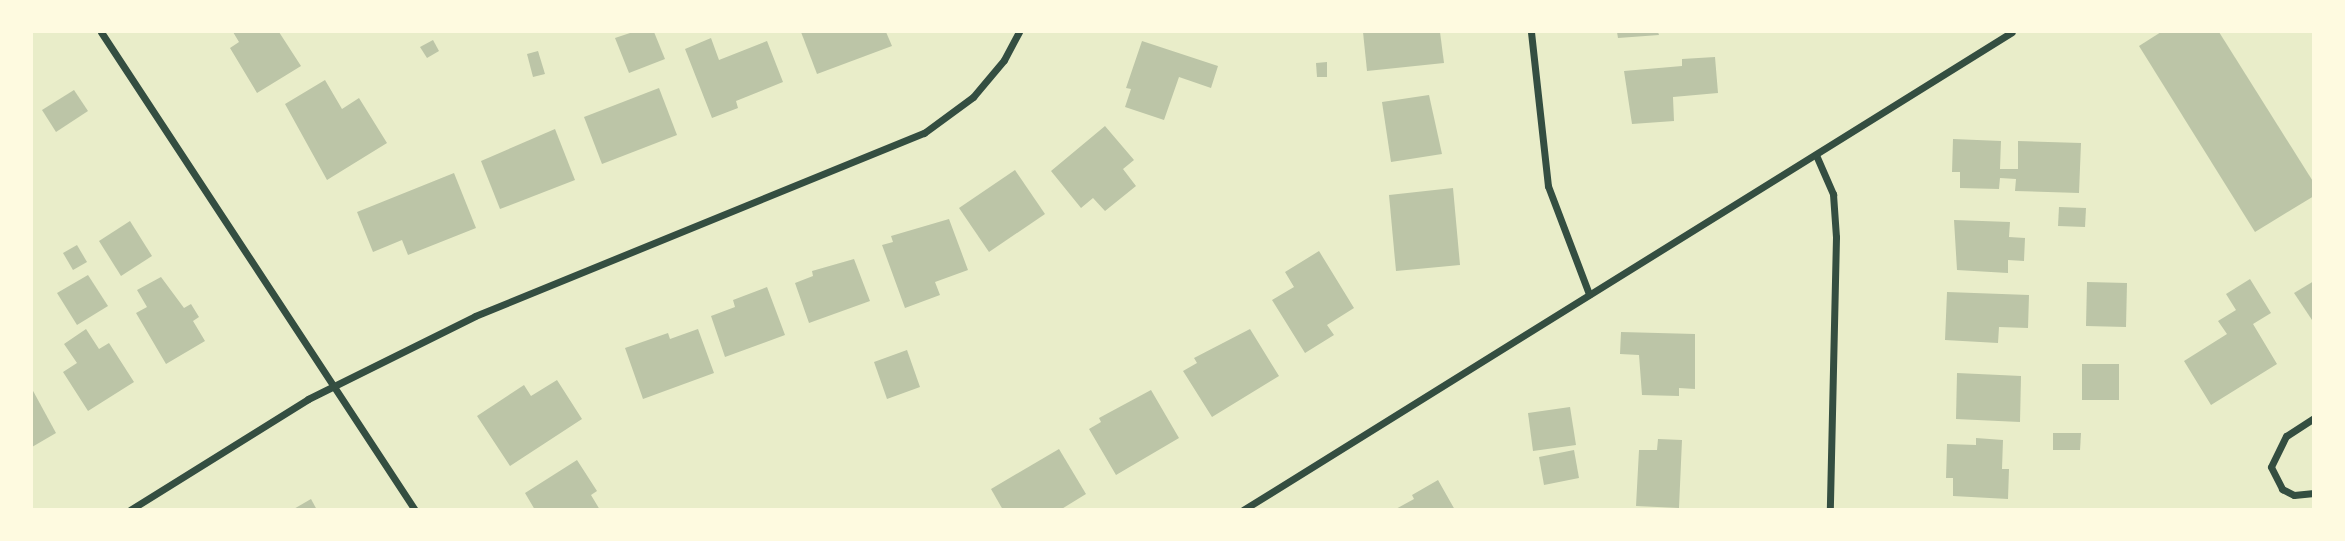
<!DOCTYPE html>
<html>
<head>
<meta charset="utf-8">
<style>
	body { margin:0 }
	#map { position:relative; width:2345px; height:541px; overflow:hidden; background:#e9edc9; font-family:Roboto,sans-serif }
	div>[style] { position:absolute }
	.building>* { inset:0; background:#bcc5a7 }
	.minor>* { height:7px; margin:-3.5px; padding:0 3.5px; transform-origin:3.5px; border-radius:3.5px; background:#344e41 }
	span { translate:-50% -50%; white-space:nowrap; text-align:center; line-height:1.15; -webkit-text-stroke:7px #fefae0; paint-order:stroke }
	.frame { position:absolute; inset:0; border:33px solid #fefae0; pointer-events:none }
</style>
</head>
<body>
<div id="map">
	<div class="building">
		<i style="clip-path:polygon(233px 32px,279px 32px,301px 66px,257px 93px,230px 48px,239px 42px)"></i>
		<i style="clip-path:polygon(633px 32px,654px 32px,665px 59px,629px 73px,615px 38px)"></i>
		<i style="clip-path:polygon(801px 32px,886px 32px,892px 46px,817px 74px)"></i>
		<i style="clip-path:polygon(1363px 32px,1440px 32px,1444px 63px,1367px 71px)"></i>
		<i style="clip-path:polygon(1617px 32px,1658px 32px,1659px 35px,1618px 38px)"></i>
		<i style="clip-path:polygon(2161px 32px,2219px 32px,2314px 183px,2314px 196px,2255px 232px,2139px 46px)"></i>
		<i style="clip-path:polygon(711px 38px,719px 60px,767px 41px,783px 82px,736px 101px,738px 108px,712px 118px,685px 49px)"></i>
		<i style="clip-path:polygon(433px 40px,439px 51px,427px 58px,420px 47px)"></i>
		<i style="clip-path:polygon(1142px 41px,1218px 66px,1211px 88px,1179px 77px,1164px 120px,1125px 107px,1131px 89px,1126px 88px)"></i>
		<i style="clip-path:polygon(538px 51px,545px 74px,533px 77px,527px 54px)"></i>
		<i style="clip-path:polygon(1715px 57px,1718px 93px,1673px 97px,1674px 121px,1632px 124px,1624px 71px,1682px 66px,1682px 59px)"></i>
		<i style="clip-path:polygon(1327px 62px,1327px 77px,1317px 77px,1316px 63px)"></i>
		<i style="clip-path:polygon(325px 80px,342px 109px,359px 98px,387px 143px,327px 180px,285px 104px)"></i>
		<i style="clip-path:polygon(659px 88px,677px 135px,602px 164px,584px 117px)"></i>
		<i style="clip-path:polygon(74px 90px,88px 111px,56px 132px,42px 110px)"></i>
		<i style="clip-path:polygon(1429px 95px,1442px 154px,1391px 162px,1382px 102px)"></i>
		<i style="clip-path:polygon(1105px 126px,1134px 160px,1123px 169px,1136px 186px,1105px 211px,1093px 198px,1081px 208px,1051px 171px)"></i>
		<i style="clip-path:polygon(555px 129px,575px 180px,500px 209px,481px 161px)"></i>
		<i style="clip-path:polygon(1953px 139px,2001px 141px,2000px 169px,2018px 169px,2018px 141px,2081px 143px,2079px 193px,2015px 191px,2016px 179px,2000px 178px,1999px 189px,1960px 188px,1960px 172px,1952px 172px)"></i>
		<i style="clip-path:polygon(1015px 170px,1045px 214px,989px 252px,959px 208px)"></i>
		<i style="clip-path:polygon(454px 173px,476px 228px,408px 255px,402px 240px,373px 252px,357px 212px)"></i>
		<i style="clip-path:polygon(1453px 188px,1460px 265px,1396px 271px,1389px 195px)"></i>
		<i style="clip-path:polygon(2059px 207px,2086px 208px,2085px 227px,2058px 226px)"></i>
		<i style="clip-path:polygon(949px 219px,968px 270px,935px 282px,940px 295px,905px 308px,882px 245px,893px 242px,891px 236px)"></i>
		<i style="clip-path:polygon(1954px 220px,2010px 222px,2009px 237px,2025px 238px,2024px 261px,2008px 260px,2008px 273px,1957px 270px)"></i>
		<i style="clip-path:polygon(130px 221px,152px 256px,121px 276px,99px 241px)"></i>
		<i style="clip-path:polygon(77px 245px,87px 262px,73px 270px,63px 253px)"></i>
		<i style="clip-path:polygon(1319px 251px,1354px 308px,1327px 325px,1334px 335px,1305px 353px,1272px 300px,1294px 287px,1285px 272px)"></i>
		<i style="clip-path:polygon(854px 259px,870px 301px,809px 323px,795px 283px,813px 276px,812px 271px)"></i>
		<i style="clip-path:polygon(88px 275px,108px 306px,77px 325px,57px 293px)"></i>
		<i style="clip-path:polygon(161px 277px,184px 308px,191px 304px,199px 317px,193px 321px,205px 341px,166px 364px,136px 313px,147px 307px,137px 290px)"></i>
		<i style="clip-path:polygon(2250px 279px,2271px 313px,2253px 324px,2277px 364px,2211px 405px,2184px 361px,2227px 334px,2218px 321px,2236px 310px,2226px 294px)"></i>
		<i style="clip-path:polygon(2314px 281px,2314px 323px,2294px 293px)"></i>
		<i style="clip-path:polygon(2087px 282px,2127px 283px,2126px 327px,2086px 326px)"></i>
		<i style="clip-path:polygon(767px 287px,785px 335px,725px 357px,711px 316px,735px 307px,733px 300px)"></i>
		<i style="clip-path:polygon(1947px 292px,2029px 295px,2028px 328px,1999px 327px,1998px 343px,1945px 340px)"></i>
		<i style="clip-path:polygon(86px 329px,99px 349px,109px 343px,134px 382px,88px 411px,63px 372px,77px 363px,64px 344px)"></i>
		<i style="clip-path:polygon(698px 329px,714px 373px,643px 399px,625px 348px,668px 333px,670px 339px)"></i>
		<i style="clip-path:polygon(1250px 329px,1279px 376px,1212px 417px,1183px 371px,1197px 363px,1194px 358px)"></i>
		<i style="clip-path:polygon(1621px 332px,1695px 334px,1695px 389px,1679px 388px,1679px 396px,1642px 395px,1639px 355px,1620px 354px)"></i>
		<i style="clip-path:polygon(907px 350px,920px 387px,887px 399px,874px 362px)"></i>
		<i style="clip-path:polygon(2082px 364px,2119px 364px,2119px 400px,2082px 400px)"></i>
		<i style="clip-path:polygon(1957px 373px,2021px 376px,2020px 422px,1956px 419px)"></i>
		<i style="clip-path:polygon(557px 380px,582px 419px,510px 466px,477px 416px,524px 385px,531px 396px)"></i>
		<i style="clip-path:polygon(32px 389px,56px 433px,32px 447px)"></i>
		<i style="clip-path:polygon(1151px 390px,1179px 438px,1116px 475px,1089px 429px,1101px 422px,1099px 418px)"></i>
		<i style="clip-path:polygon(1570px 407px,1576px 445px,1533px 451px,1528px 413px)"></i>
		<i style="clip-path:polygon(2053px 433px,2081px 433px,2080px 450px,2053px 450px)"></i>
		<i style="clip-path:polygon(1976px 438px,2003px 440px,2002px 469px,2009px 469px,2008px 499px,1953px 496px,1953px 478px,1946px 478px,1947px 444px,1976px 445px)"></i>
		<i style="clip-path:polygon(1658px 439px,1682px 440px,1679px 508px,1636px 506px,1639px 450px,1657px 450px)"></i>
		<i style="clip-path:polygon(1059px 449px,1086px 494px,1060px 510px,1003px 510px,991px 489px)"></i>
		<i style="clip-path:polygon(1574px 450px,1579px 478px,1544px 485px,1539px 457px)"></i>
		<i style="clip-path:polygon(577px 460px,597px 491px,591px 495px,600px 510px,535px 510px,525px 493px)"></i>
		<i style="clip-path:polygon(1438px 480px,1455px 510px,1394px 510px,1414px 499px,1412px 495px)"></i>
		<i style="clip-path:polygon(311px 499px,317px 510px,292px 510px)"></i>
	</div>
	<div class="minor">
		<i style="left:101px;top:32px;width:572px;rotate:56.7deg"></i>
		<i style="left:1531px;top:32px;width:155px;rotate:83.7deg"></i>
		<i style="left:1548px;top:186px;width:116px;rotate:69.2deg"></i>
		<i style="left:1816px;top:155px;width:43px;rotate:66.4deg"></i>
		<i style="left:1833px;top:194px;width:43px;rotate:86deg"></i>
		<i style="left:1836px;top:237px;width:273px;rotate:91.3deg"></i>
		<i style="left:2314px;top:418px;width:33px;rotate:147deg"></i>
		<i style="left:2286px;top:436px;width:34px;rotate:116deg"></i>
		<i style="left:2271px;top:467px;width:25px;rotate:63deg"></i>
		<i style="left:2282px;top:489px;width:13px;rotate:27deg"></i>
		<i style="left:2294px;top:495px;width:20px;rotate:-6deg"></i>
		<i style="left:130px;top:510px;width:210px;rotate:-31.9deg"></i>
		<i style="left:308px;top:399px;width:186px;rotate:-26.4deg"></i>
		<i style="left:475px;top:316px;width:485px;rotate:-22.2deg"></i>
		<i style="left:924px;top:133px;width:61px;rotate:-36.3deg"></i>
		<i style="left:973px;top:97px;width:48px;rotate:-50deg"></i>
		<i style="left:1004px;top:60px;width:32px;rotate:-62deg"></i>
		<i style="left:1243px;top:510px;width:905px;rotate:-31.86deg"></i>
	</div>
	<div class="frame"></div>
</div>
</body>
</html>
